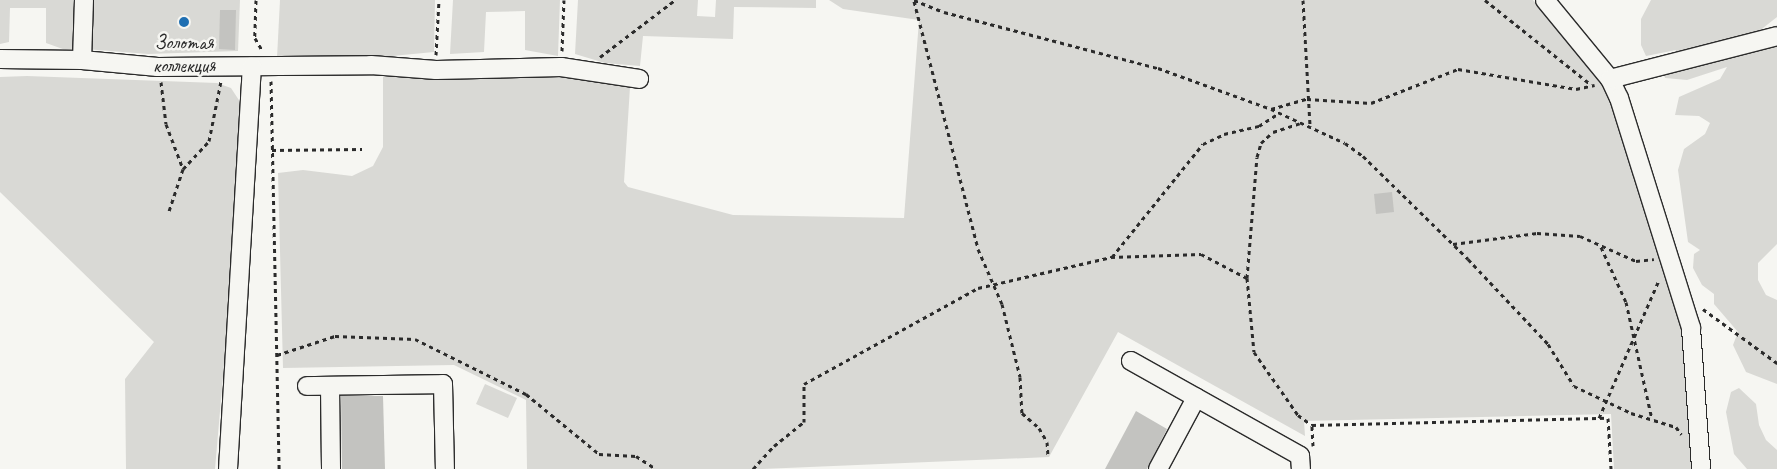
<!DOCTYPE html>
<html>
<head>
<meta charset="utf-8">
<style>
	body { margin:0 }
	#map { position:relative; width:1777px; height:469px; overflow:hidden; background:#f6f6f2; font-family:Caveat,sans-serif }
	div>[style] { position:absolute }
	.green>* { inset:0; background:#d9d9d5 }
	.building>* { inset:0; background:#c3c3c0 }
	.path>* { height:3px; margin-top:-1.5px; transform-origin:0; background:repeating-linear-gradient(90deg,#2b2b2b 0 4px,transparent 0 8px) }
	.roads { filter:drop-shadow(1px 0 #2b2b2b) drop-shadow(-1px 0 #2b2b2b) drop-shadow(0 1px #2b2b2b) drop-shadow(0 -1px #2b2b2b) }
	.minor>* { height:18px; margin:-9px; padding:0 9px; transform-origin:9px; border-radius:9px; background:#f6f6f2 }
	.dots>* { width:14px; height:14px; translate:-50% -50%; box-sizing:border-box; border:2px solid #f6f6f2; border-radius:50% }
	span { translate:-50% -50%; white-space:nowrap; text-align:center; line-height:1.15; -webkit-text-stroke:5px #f6f6f2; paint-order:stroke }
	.poi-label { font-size:20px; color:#2b2b2b }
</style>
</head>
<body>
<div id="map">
	<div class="green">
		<i style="clip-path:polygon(0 0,75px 0,74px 53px,46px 43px,46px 8px,10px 8px,9px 42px,0 44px)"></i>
		<i style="clip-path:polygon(87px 0,240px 0,238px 51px,148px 54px,85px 49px)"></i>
		<i style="clip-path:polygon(280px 0,435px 0,434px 52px,392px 56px,277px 58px)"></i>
		<i style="clip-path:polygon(453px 0,560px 0,558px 56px,525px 50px,525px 11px,486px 12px,484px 52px,450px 54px)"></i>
		<i style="clip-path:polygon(578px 0,698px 0,697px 16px,715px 17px,716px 0,816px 0,816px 8px,734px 7px,733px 39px,643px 36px,640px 66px,605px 63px,575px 54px)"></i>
		<i style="clip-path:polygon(829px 0,1533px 0,1602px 85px,1611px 104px,1682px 330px,1693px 469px,1614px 469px,1611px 414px,1304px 421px,1305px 436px,1118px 332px,1049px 457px,762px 469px,527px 469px,526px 400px,454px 365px,283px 368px,278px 173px,303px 170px,352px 176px,373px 166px,383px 147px,383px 77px,570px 75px,630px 87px,624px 182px,628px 187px,733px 215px,904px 218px,919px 20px,843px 9px)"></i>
		<i style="clip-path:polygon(1651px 0,1777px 0,1777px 17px,1758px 32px,1767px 42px,1777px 44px,1777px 244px,1758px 263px,1758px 280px,1766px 295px,1777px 300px,1777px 384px,1746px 372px,1733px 345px,1738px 332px,1714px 304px,1714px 294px,1702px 285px,1693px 268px,1694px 254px,1700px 250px,1688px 242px,1678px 170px,1684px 149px,1705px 134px,1710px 123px,1699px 116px,1675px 115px,1679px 97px,1720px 79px,1727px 67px,1687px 80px,1665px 78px,1662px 66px,1678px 58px,1676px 50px,1646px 56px,1641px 45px,1641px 19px)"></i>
		<i style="clip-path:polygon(27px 76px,217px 83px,231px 88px,246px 111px,215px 469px,126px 469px,125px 379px,154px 342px,0 192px,0 77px)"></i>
		<i style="clip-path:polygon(485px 384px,517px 398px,508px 418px,476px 404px)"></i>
		<i style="clip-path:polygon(1739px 388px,1756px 404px,1759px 425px,1766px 440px,1777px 450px,1777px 469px,1747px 469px,1734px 454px,1726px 412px,1731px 392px)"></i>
	</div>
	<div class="building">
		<i style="clip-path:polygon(220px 10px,236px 10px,235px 50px,219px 49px)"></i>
		<i style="clip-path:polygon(1392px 192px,1394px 212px,1376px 214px,1374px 194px)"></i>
		<i style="clip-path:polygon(341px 396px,383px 396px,385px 469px,342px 469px)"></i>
		<i style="clip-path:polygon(1136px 411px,1167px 429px,1147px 469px,1105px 469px)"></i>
	</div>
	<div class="path">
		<i style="left:256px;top:0;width:38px;rotate:92deg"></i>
		<i style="left:255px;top:38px;width:14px;rotate:60deg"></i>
		<i style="left:914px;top:0;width:32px;rotate:22deg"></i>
		<i style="left:944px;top:12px;width:221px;rotate:14.7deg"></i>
		<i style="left:1158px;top:68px;width:120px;rotate:19.9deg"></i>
		<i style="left:1271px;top:109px;width:81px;rotate:24.7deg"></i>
		<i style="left:1345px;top:143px;width:22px;rotate:36deg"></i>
		<i style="left:1363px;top:156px;width:147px;rotate:44.4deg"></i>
		<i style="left:1468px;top:259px;width:117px;rotate:46.7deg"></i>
		<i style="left:1548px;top:344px;width:49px;rotate:58.2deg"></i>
		<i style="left:1574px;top:386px;width:63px;rotate:25.3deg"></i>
		<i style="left:1631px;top:413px;width:47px;rotate:17.3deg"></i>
		<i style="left:1676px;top:427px;width:9px;rotate:54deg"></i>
		<i style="left:1303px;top:0;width:126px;rotate:86.8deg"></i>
		<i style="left:1485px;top:0;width:133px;rotate:38.6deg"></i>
		<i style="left:914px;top:1px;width:256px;rotate:75.5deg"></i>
		<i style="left:978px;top:249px;width:60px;rotate:66.4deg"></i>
		<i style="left:1002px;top:304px;width:75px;rotate:76.1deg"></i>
		<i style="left:1020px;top:377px;width:36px;rotate:87deg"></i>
		<i style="left:1022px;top:413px;width:23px;rotate:41deg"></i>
		<i style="left:1039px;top:428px;width:16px;rotate:60deg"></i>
		<i style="left:1047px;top:442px;width:13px;rotate:86deg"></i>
		<i style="left:562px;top:51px;width:51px;rotate:-87.8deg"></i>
		<i style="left:436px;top:55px;width:55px;rotate:-86.9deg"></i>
		<i style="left:600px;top:57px;width:94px;rotate:-37.2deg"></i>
		<i style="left:271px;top:81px;width:388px;rotate:88.8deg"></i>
		<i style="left:161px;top:82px;width:42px;rotate:83.2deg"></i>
		<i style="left:166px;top:124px;width:48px;rotate:69.3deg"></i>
		<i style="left:183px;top:169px;width:44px;rotate:108.4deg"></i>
		<i style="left:1271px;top:109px;width:37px;rotate:-16deg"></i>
		<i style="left:1307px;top:99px;width:64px;rotate:3.6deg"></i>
		<i style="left:1371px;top:103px;width:93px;rotate:-21.3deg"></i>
		<i style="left:1458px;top:69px;width:120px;rotate:9.6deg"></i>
		<i style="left:1576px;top:89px;width:19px;rotate:-12deg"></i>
		<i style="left:272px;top:150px;width:90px;rotate:-0.6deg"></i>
		<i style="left:183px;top:169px;width:38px;rotate:-47deg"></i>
		<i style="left:209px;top:141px;width:61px;rotate:-78.7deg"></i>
		<i style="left:1453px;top:244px;width:85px;rotate:-7.5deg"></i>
		<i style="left:1537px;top:233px;width:43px;rotate:4deg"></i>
		<i style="left:1580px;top:236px;width:61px;rotate:24.1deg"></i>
		<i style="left:1636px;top:261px;width:18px;rotate:-6deg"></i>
		<i style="left:1601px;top:247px;width:60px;rotate:65.6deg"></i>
		<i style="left:1626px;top:302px;width:120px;rotate:77.5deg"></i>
		<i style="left:1112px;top:257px;width:145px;rotate:-51.2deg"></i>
		<i style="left:1203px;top:144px;width:23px;rotate:-25deg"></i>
		<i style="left:1224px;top:134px;width:36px;rotate:-13deg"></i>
		<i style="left:1259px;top:126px;width:24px;rotate:-33deg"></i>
		<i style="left:1247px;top:278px;width:121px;rotate:-85.3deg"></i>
		<i style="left:1257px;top:157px;width:15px;rotate:-74deg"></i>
		<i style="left:1261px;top:143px;width:16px;rotate:-43deg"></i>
		<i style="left:1273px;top:132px;width:28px;rotate:-18deg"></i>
		<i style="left:1703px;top:309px;width:92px;rotate:36.1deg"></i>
		<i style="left:277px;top:355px;width:61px;rotate:-18.1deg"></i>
		<i style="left:335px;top:336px;width:80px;rotate:2.1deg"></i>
		<i style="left:415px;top:339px;width:124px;rotate:26.4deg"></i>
		<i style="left:526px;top:394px;width:94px;rotate:39.4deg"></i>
		<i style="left:599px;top:454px;width:37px;rotate:3deg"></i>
		<i style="left:636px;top:456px;width:24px;rotate:33deg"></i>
		<i style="left:1599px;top:418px;width:150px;rotate:-66.5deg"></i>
		<i style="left:1313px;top:446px;width:21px;rotate:-93deg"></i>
		<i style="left:1312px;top:425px;width:296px;rotate:-1.4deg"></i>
		<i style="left:1608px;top:418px;width:51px;rotate:86.6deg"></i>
		<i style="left:753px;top:469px;width:31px;rotate:-48deg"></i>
		<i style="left:774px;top:446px;width:38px;rotate:-39deg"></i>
		<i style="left:804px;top:422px;width:38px;rotate:-90deg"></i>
		<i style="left:804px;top:384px;width:199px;rotate:-28.9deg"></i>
		<i style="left:978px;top:288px;width:137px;rotate:-13.1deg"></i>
		<i style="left:1111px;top:257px;width:90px;rotate:-1.9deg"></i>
		<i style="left:1201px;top:254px;width:52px;rotate:27.6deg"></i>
		<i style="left:1247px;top:278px;width:74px;rotate:84.6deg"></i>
		<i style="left:1254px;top:352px;width:77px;rotate:55.1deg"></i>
		<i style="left:1298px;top:415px;width:17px;rotate:36deg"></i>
	</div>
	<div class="roads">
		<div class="minor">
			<i style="left:1545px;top:0;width:102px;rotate:50.6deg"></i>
			<i style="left:1610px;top:79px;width:21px;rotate:65deg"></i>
			<i style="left:1619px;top:98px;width:241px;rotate:72.6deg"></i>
			<i style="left:1691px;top:328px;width:141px;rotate:85.9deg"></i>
			<i style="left:0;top:59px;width:82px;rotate:0.7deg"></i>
			<i style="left:82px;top:60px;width:76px;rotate:5.3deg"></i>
			<i style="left:158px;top:67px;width:213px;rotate:-0.5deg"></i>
			<i style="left:371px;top:65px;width:65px;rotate:4.4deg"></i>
			<i style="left:436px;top:70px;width:125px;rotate:-1.4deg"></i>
			<i style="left:561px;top:67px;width:79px;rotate:8.7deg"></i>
			<i style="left:82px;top:60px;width:60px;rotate:-88.1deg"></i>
			<i style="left:1610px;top:79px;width:172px;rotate:-14.4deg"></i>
			<i style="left:1131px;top:361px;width:194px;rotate:29.3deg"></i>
			<i style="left:1300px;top:456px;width:13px;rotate:86deg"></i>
			<i style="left:307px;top:386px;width:136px;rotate:-0.8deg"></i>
			<i style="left:443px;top:384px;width:85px;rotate:88.7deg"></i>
			<i style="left:330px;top:386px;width:83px;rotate:89.3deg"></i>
			<i style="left:228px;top:469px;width:403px;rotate:-86.6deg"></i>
			<i style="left:1158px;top:469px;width:81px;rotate:-61.8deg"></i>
		</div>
	</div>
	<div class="dots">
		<i style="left:184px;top:22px;background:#1f6fb2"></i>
	</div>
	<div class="poi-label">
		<span style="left:184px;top:54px">Золотая<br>коллекция</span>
	</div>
</div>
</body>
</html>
